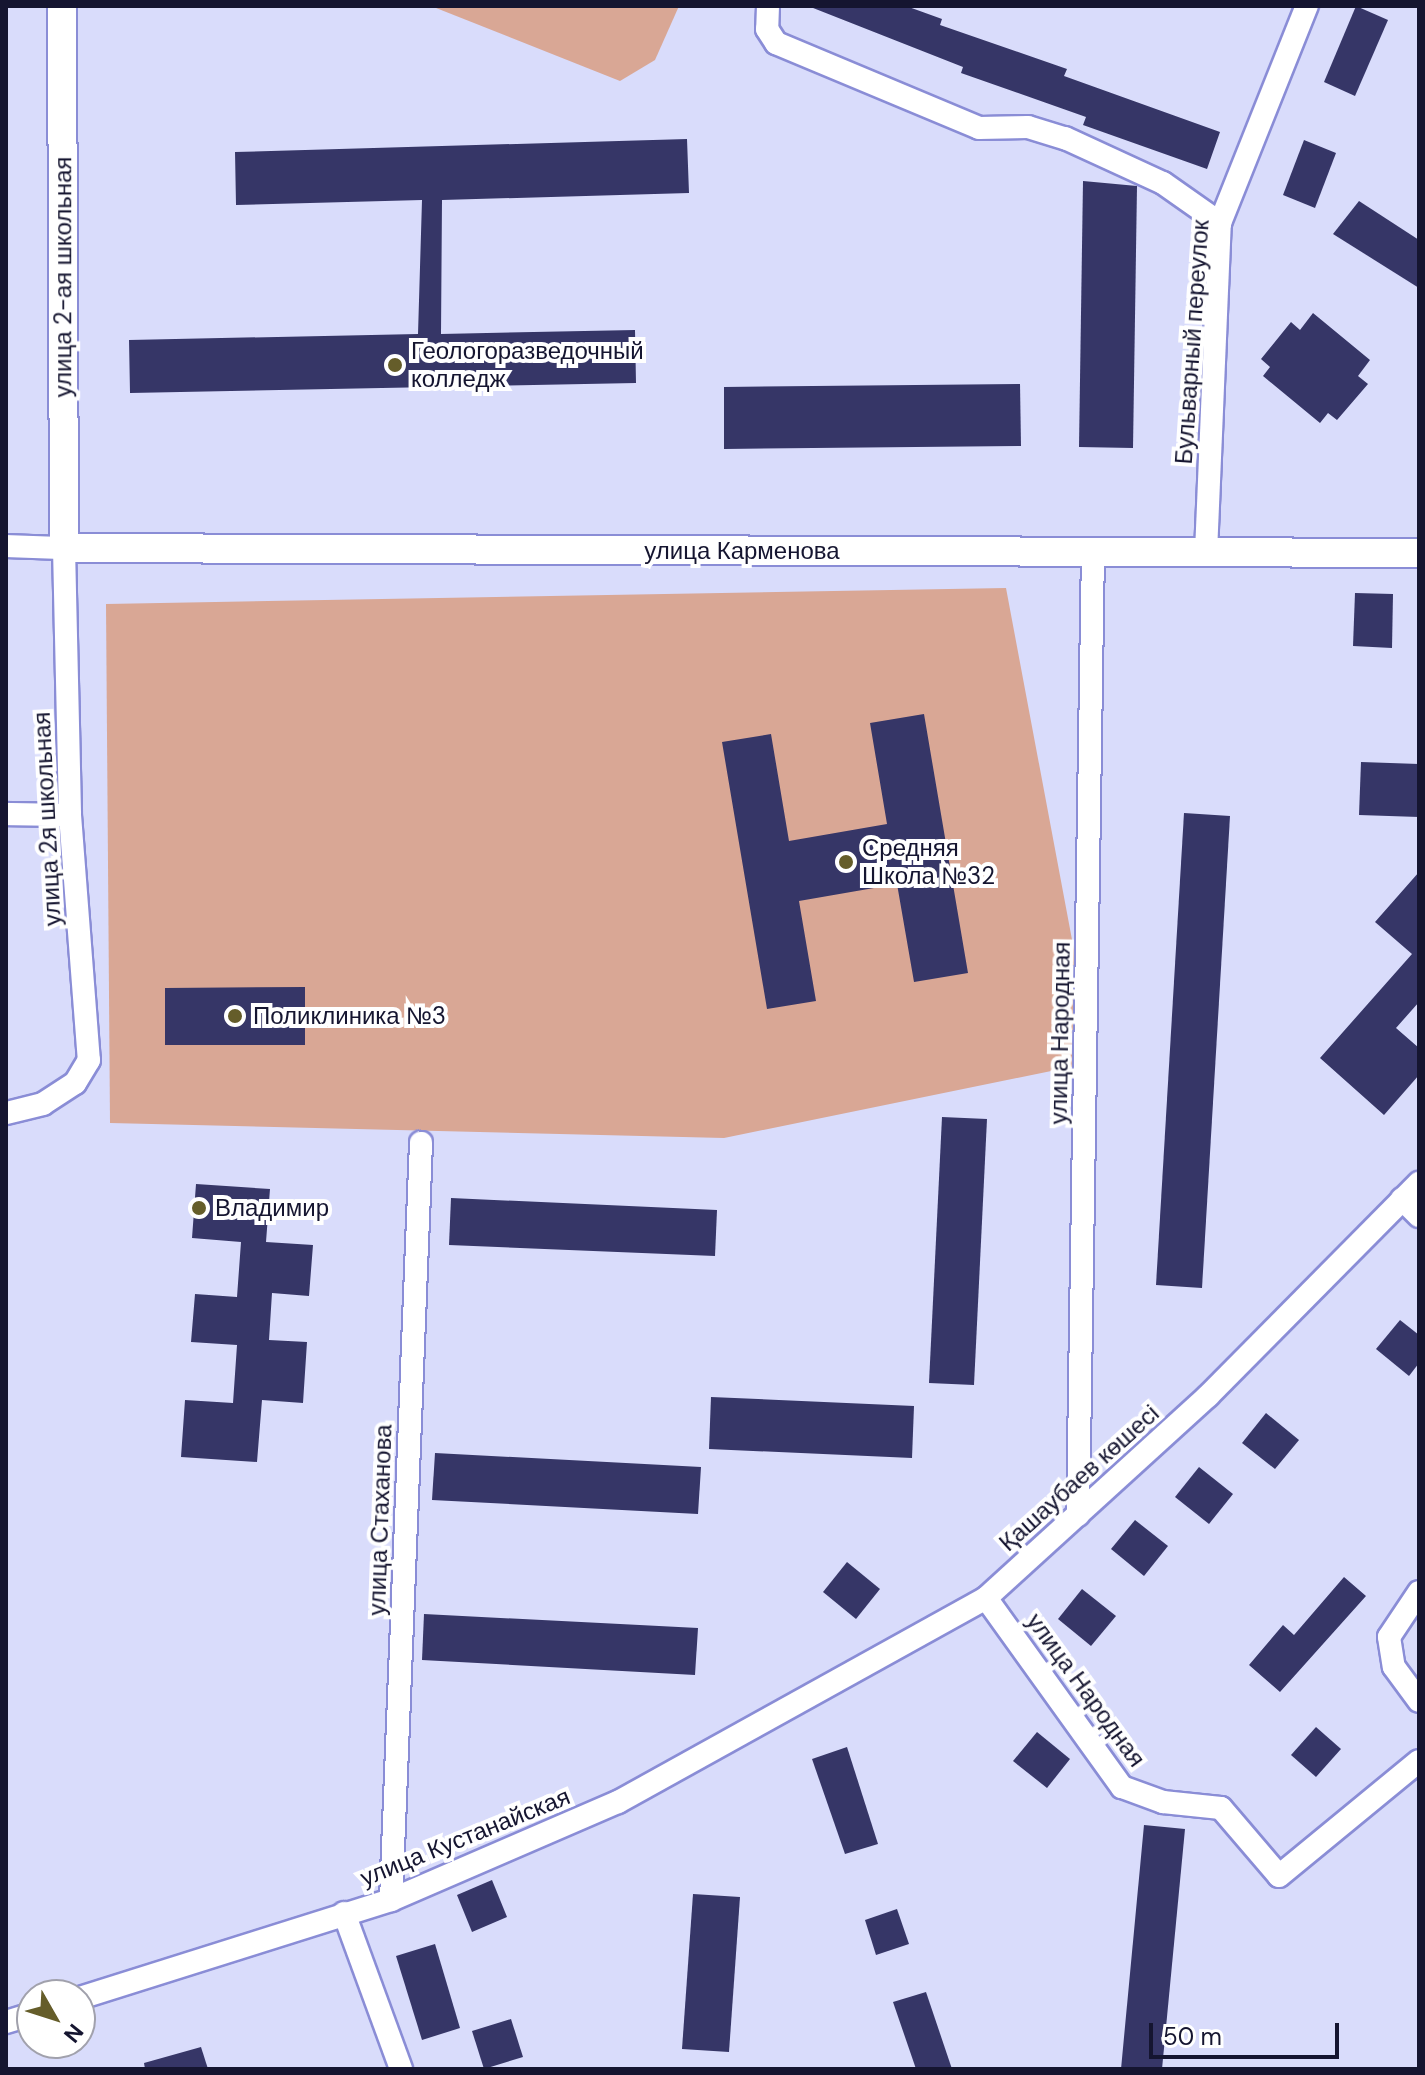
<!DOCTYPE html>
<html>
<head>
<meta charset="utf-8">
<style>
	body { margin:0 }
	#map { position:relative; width:1425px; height:2075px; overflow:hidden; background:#d9dcfb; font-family:"DM Sans",sans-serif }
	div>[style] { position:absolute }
	.green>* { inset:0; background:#d9a795 }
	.building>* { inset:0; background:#363667 }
	.roads { filter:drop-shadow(2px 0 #8a8dd6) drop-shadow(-2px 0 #8a8dd6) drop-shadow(0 2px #8a8dd6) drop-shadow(0 -2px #8a8dd6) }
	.minor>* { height:22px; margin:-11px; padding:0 11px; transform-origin:11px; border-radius:11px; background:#fff }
	.tertiary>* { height:28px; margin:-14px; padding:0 14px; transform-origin:14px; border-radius:14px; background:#fff }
	.dots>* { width:22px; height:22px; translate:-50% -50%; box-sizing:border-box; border:4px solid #fff; border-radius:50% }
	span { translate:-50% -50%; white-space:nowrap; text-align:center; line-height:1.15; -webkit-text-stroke:8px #fff; paint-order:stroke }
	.street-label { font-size:24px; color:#151530 }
	.poi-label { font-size:24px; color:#151530 }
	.left { translate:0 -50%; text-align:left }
	.frame { position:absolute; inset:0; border:8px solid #151530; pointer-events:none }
	.north { position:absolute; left:16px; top:1979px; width:80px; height:80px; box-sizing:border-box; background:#fff; border:2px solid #a1a1ac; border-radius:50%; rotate:129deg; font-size:22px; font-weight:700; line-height:32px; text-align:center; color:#151530 }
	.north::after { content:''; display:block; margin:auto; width:28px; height:36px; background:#655d2a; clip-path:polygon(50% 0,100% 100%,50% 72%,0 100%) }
	.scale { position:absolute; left:1149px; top:2023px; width:190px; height:36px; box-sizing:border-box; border:4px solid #151530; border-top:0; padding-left:10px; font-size:24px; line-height:28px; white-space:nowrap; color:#151530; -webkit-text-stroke:6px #fff; paint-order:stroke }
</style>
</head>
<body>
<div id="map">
	<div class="green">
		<i style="clip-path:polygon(431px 6px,679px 6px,655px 60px,620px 81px)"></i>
		<i style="clip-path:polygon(1006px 588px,1095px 1062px,724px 1138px,110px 1123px,106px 604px)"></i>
	</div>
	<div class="building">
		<i style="clip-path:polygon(808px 6px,906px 6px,942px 19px,940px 25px,1067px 69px,1064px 76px,1220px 132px,1207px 169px,1083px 125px,1086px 117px,961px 73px,963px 67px)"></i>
		<i style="clip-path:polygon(1356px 6px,1388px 20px,1355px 96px,1324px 82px)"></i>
		<i style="clip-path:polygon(687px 139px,689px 193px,442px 200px,441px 334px,635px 330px,636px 383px,130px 393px,129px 340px,418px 334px,422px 200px,236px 205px,235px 152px)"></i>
		<i style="clip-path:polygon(1304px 140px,1336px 153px,1315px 208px,1283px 195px)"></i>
		<i style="clip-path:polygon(1083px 181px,1137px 186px,1133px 448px,1079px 447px)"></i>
		<i style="clip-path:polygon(1359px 201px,1419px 240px,1419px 288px,1333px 234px)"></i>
		<i style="clip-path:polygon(1313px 313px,1370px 360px,1358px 376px,1368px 384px,1337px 420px,1328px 413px,1320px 423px,1263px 376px,1270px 367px,1261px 359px,1291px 322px,1300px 330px)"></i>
		<i style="clip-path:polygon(1020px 384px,1021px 446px,724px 449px,724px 387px)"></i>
		<i style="clip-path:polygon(1355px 593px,1393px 594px,1392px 648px,1353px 646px)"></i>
		<i style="clip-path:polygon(924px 714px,968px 973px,914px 982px,897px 884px,799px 901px,816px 1001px,767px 1009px,722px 742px,771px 734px,789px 841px,887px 824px,870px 723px)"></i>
		<i style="clip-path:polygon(1361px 762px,1419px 764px,1419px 817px,1359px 815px)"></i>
		<i style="clip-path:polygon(1184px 813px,1230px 816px,1202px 1288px,1156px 1285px)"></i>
		<i style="clip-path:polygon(1419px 872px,1419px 1002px,1396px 1028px,1419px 1048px,1419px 1075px,1384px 1115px,1320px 1058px,1412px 954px,1375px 922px)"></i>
		<i style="clip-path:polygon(305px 987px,305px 1045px,165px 1045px,165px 988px)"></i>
		<i style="clip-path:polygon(942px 1117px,987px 1119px,974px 1385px,929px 1383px)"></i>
		<i style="clip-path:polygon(196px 1184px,270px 1189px,266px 1242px,313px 1245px,309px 1296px,272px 1293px,269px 1340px,307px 1342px,303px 1403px,262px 1400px,257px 1462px,181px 1457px,185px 1400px,233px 1403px,237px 1345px,191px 1342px,195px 1294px,237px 1297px,241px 1242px,192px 1238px)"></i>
		<i style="clip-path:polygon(451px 1198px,717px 1210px,715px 1256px,449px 1245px)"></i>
		<i style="clip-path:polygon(1400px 1320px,1419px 1335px,1419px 1363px,1409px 1376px,1376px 1349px)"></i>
		<i style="clip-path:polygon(711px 1397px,914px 1406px,912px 1458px,709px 1449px)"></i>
		<i style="clip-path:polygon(1266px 1413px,1299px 1440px,1275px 1469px,1242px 1443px)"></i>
		<i style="clip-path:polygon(435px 1453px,701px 1467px,698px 1514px,432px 1500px)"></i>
		<i style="clip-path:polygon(1199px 1467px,1233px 1494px,1209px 1524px,1175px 1497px)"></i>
		<i style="clip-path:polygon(1135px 1520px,1168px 1546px,1144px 1576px,1111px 1549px)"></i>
		<i style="clip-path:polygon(847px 1562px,880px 1589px,856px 1619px,823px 1592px)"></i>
		<i style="clip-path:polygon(1344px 1577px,1366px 1596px,1280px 1692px,1249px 1665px,1283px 1625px,1294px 1635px)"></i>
		<i style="clip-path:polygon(1082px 1589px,1116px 1616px,1091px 1646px,1058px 1619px)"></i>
		<i style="clip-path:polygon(424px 1614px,698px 1628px,695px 1675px,422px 1660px)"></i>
		<i style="clip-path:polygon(1316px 1727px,1341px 1749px,1316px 1777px,1291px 1755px)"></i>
		<i style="clip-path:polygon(1037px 1732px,1070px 1759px,1047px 1788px,1013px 1761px)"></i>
		<i style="clip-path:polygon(847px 1747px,878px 1844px,845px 1854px,812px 1759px)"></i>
		<i style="clip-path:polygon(1144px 1825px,1185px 1829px,1162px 2069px,1121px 2069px)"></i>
		<i style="clip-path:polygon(492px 1880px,507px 1917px,472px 1932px,457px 1895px)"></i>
		<i style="clip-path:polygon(693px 1894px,740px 1897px,729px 2052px,682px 2049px)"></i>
		<i style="clip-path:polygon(897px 1909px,909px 1944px,876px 1955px,865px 1920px)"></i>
		<i style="clip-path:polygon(435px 1944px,460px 2028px,422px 2040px,396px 1956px)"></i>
		<i style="clip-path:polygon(926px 1992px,952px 2069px,916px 2069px,893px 2002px)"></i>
		<i style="clip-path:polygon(511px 2019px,523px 2057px,484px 2069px,472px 2031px)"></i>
		<i style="clip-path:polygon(201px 2047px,208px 2069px,145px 2069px,144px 2063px)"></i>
	</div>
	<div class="roads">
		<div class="minor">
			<i style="left:768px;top:6px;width:23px;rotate:92deg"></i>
			<i style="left:767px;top:29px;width:17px;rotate:57deg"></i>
			<i style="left:776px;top:43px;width:220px;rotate:22.7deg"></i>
			<i style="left:979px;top:128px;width:49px;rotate:-1.2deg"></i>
			<i style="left:1028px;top:127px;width:39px;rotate:17deg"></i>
			<i style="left:1065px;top:138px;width:108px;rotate:24.7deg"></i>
			<i style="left:1163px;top:183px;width:70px;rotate:35.1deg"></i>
			<i style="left:6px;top:546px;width:58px;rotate:2deg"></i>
			<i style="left:64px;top:548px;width:267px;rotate:88.7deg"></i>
			<i style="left:70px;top:815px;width:246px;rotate:85.6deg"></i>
			<i style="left:89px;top:1060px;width:27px;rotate:121deg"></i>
			<i style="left:75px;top:1083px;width:38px;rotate:147deg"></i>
			<i style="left:43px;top:1104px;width:38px;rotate:166deg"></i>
			<i style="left:1206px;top:553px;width:330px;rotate:-87.6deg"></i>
			<i style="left:1220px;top:223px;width:234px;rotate:-68.2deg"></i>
			<i style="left:6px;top:814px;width:64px;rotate:0.9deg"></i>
			<i style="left:1402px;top:1199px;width:24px;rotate:45deg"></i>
			<i style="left:1078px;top:1515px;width:963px;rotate:-89.11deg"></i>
			<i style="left:1419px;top:1592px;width:54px;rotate:123.7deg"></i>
			<i style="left:1389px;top:1637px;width:30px;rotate:81deg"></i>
			<i style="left:1394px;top:1667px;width:42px;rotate:53.7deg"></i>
			<i style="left:986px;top:1598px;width:233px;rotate:54.3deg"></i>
			<i style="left:1122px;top:1787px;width:44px;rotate:20.1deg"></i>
			<i style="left:1163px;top:1802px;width:58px;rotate:5.9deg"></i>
			<i style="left:1221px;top:1808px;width:89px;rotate:49.5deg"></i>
			<i style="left:1279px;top:1876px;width:181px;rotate:-39.4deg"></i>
			<i style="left:391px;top:1900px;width:758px;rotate:-87.73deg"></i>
			<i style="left:344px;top:1913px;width:166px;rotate:69.9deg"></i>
			<i style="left:80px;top:1998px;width:326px;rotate:-17.5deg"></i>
			<i style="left:391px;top:1900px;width:247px;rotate:-23.4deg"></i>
			<i style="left:618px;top:1802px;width:421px;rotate:-29deg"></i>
			<i style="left:986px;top:1598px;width:300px;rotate:-42.3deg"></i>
			<i style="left:1208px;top:1396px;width:300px;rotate:-45.3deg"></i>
			<i style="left:6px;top:2022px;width:27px;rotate:-17deg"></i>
		</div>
		<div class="tertiary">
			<i style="left:62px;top:6px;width:542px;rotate:89.79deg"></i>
			<i style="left:64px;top:548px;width:1355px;rotate:0.21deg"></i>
		</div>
	</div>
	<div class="dots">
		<i style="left:395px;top:365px;background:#655d2a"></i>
		<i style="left:846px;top:862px;background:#655d2a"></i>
		<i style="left:235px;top:1016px;background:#655d2a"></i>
		<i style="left:199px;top:1208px;background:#655d2a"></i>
	</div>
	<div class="street-label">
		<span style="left:63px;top:277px;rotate:-90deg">улица 2-ая школьная</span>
		<span style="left:1192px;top:342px;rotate:-86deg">Бульварный переулок</span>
		<span style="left:742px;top:551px">улица Карменова</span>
		<span style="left:47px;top:819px;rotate:-93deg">улица 2я школьная</span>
		<span style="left:1060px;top:1033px;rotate:-89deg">улица Народная</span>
		<span style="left:1079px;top:1478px;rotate:-42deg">Қашаубаев көшесі</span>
		<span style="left:380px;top:1520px;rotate:-88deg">улица Стаханова</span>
		<span style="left:1086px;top:1690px;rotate:54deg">улица Народная</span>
		<span style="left:465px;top:1837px;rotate:-22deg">улица Кустанайская</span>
	</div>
	<div class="poi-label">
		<span class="left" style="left:411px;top:365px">Геологоразведочный<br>колледж</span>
		<span class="left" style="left:862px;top:862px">Средняя<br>Школа №32</span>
		<span class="left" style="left:253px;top:1016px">Поликлиника №3</span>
		<span class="left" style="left:215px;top:1208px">Владимир</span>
	</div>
	<div class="frame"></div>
	<div class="north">N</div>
	<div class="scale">50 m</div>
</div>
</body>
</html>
